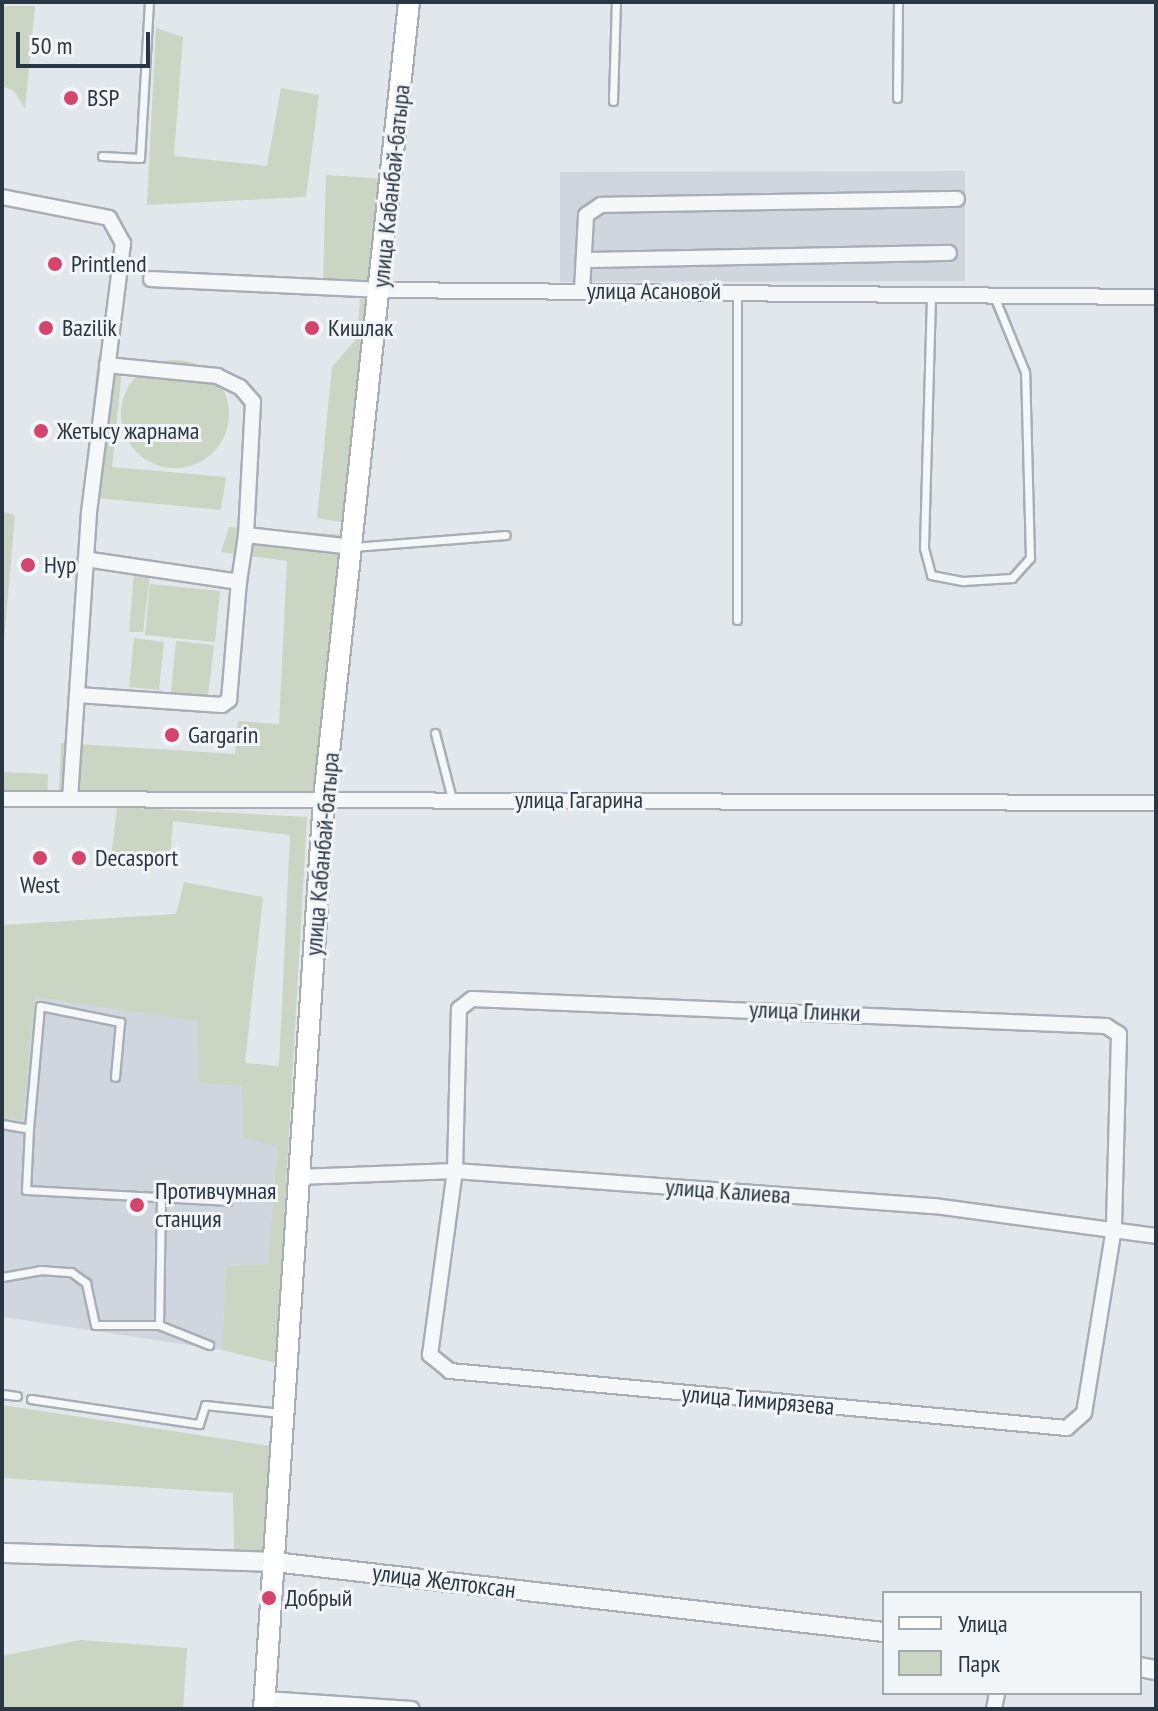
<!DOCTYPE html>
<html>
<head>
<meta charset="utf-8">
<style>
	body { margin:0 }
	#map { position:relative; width:1158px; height:1711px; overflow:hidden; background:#e2e7eb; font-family:"PT Sans Narrow",sans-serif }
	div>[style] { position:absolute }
	.built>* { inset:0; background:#d0d6dd }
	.green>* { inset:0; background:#cad5c3 }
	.round { border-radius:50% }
	.roads { filter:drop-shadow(2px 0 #a7aeb5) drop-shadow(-2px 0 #a7aeb5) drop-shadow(0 2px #a7aeb5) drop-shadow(0 -2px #a7aeb5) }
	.service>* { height:7px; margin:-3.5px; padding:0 3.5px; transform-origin:3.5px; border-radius:3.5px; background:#f5f7f9 }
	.minor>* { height:14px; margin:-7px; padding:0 7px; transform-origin:7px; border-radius:7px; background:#f5f7f9 }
	.tertiary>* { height:18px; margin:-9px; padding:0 9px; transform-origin:9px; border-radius:9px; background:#f5f7f9 }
	.secondary>* { height:20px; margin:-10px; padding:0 10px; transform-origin:10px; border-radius:10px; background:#fff }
	.dots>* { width:22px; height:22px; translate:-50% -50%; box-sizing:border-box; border:4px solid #f2f5f8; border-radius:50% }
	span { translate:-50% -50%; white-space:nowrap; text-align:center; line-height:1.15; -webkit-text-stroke:6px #f2f5f8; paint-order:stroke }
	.poi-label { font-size:24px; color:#293643 }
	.left { translate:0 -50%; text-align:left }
	.street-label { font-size:24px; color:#293643 }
	.frame { position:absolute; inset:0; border:4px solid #293643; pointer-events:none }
	.legend { position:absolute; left:882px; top:1591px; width:260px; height:104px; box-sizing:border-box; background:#f2f5f8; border:2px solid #a2a9b0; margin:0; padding:10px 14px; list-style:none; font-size:24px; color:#293643 }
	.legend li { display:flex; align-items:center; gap:16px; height:40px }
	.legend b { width:40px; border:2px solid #a2a9b0 }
	.scale { position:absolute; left:16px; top:32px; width:134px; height:36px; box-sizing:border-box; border:4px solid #293643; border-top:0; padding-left:10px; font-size:24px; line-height:28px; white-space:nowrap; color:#293643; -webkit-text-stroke:6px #f2f5f8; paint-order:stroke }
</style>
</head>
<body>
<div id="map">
	<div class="built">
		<i style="clip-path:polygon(965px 171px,965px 281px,560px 282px,560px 172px)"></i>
		<i style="clip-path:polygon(35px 997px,199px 1020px,277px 1145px,268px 1264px,226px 1266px,222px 1350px,2px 1317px,2px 1116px,23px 1120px)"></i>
	</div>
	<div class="green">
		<i style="clip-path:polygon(2px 6px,35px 6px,25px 109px,14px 91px,2px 86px)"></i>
		<i style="clip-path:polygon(156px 28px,183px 37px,174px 156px,267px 166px,281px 88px,319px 95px,306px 197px,147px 205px)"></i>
		<i style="clip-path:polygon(326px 175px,389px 179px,375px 281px,323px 280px)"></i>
		<i style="clip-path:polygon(360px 299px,374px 300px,347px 523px,317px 518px,332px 367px,357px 338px)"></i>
		<i style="clip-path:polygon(98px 357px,123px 359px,112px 467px,226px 477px,221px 510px,97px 498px,99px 471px,86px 469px)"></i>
		<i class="round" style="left:121px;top:360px;width:108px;height:108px"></i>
		<i style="clip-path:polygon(2px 511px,15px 515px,2px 665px)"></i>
		<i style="clip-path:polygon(229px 527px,347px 535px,320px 793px,59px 794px,61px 743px,235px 754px,238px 721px,279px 724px,287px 561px,221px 552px)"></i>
		<i style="clip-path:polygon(134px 573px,150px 576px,143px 632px,129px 632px)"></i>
		<i style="clip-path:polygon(150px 584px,220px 591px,215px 642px,145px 635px)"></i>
		<i style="clip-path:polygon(134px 638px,164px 642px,159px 690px,129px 687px)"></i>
		<i style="clip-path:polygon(176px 641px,214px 645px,208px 696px,171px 692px)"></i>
		<i style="clip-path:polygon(2px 772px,48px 774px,47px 799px,2px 799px)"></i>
		<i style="clip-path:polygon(117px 807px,307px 817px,276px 1363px,222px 1350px,226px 1266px,268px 1264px,277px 1146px,243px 1138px,242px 1086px,199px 1082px,198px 1021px,35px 997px,23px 1121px,2px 1116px,2px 925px,176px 914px,184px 882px,263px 897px,245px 1063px,279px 1066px,290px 835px,173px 821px,170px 862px,111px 858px)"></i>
		<i style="clip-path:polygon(2px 1405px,270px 1446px,266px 1554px,234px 1555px,233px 1493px,2px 1478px)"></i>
		<i style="clip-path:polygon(80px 1640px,187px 1648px,183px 1709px,2px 1709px,2px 1656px)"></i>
	</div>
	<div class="roads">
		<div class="service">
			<i style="left:897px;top:98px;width:96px;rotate:-89.4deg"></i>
			<i style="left:613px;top:101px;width:99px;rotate:-88.3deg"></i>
			<i style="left:102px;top:156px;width:38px;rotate:3deg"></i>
			<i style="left:140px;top:158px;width:156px;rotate:-86.7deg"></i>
			<i style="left:737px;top:293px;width:327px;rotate:90deg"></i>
			<i style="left:931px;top:296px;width:252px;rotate:91.6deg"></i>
			<i style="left:924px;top:548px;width:28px;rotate:75deg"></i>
			<i style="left:931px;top:575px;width:33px;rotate:11deg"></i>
			<i style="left:963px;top:581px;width:49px;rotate:-3.5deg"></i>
			<i style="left:1012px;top:578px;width:27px;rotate:-48deg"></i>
			<i style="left:1030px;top:558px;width:186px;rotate:-91.5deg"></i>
			<i style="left:1025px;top:372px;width:82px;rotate:-112.2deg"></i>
			<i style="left:353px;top:547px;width:153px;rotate:-4.5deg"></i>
			<i style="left:435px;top:733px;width:68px;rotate:75.6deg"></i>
			<i style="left:2px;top:1124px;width:27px;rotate:10deg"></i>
			<i style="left:29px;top:1129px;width:61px;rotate:92.8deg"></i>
			<i style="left:26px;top:1190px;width:202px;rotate:3.1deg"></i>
			<i style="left:29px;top:1129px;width:123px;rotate:-84.9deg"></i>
			<i style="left:40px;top:1006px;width:82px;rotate:11.3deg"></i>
			<i style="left:120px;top:1022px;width:55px;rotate:95.2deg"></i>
			<i style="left:2px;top:1277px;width:39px;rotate:-10deg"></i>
			<i style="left:40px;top:1270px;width:31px;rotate:4deg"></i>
			<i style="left:71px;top:1272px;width:19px;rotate:36deg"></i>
			<i style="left:86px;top:1283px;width:43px;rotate:77.9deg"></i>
			<i style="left:95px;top:1325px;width:64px"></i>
			<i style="left:159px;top:1325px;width:54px;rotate:21.8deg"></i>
			<i style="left:159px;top:1325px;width:127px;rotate:-89.1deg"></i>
			<i style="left:2px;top:1394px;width:15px;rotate:8deg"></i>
			<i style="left:31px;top:1399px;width:170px;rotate:8.5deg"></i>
			<i style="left:199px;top:1424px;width:20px;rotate:-72deg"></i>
			<i style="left:205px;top:1405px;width:76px;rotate:6deg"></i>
		</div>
		<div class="minor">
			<i style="left:2px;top:197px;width:109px;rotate:11.1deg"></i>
			<i style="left:109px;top:218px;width:29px;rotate:61deg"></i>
			<i style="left:123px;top:243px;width:272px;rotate:97.2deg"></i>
			<i style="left:89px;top:513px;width:286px;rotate:93.8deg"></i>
			<i style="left:584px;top:260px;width:365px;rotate:-1.1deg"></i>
			<i style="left:151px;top:279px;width:230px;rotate:2.7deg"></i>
			<i style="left:381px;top:290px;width:775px;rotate:0.52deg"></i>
			<i style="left:582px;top:290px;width:75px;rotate:-86.9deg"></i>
			<i style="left:586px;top:215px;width:18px;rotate:-34deg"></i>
			<i style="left:601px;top:205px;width:356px;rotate:-1deg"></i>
			<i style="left:107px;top:365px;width:111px;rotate:5.7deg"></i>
			<i style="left:217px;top:376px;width:25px;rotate:26deg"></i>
			<i style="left:240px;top:387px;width:20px;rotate:49deg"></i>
			<i style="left:253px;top:402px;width:133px;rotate:93deg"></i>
			<i style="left:246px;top:535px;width:108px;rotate:6.4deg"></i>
			<i style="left:239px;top:582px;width:48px;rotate:-81.5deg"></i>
			<i style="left:78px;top:695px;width:144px;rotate:4deg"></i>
			<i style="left:222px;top:705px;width:9px;rotate:-36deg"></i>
			<i style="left:229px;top:700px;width:118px;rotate:-85.2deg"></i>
			<i style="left:239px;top:582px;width:155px;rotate:-171.5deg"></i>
			<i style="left:2px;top:799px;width:1154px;rotate:0.2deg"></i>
			<i style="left:472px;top:999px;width:635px;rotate:2.44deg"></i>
			<i style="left:1106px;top:1026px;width:15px;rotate:32deg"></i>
			<i style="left:1119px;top:1034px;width:194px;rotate:91.5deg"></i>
			<i style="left:1114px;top:1228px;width:187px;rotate:99.2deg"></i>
			<i style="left:1084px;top:1413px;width:23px;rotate:139deg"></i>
			<i style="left:1067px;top:1428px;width:620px;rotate:-174.72deg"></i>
			<i style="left:450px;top:1371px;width:26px;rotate:-141deg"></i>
			<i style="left:430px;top:1355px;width:186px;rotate:-82.3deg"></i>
			<i style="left:455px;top:1171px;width:162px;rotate:-88.6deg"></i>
			<i style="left:459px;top:1009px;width:16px;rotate:-38deg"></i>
			<i style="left:298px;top:1177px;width:157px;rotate:-2.2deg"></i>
			<i style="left:455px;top:1171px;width:481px;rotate:4.2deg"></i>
			<i style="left:935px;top:1206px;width:223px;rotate:7.7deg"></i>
			<i style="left:265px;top:1699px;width:147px;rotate:3.9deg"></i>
			<i style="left:994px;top:1709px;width:16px;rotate:-79deg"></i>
		</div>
		<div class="tertiary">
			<i style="left:2px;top:1553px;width:272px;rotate:1.9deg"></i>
			<i style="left:274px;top:1562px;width:614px;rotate:6.55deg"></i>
			<i style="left:1140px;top:1667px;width:16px;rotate:11deg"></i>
		</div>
		<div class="secondary">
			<i style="left:264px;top:1709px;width:912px;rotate:-86.23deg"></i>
			<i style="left:324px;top:799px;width:802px;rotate:-83.91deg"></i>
		</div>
	</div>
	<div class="dots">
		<i style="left:71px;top:98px;background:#d2456c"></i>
		<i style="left:55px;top:264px;background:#d2456c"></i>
		<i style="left:46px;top:328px;background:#d2456c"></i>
		<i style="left:312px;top:328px;background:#d2456c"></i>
		<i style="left:41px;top:431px;background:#d2456c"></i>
		<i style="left:28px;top:565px;background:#d2456c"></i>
		<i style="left:172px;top:735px;background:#d2456c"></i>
		<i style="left:40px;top:858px;background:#d2456c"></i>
		<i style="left:79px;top:858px;background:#d2456c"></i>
		<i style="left:137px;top:1205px;background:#d2456c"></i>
		<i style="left:269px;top:1598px;background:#d2456c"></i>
	</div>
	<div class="poi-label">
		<span class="left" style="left:87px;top:98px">BSP</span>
		<span class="left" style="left:71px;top:264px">Printlend</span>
		<span class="left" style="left:62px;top:328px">Bazilik</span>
		<span class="left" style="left:328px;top:328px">Кишлак</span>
		<span class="left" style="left:57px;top:431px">Жетысу жарнама</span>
		<span class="left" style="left:44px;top:565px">Нур</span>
		<span class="left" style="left:188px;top:735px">Gargarin</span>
		<span class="left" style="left:95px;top:858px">Decasport</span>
		<span style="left:40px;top:885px">West</span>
		<span class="left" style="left:155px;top:1205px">Противчумная<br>станция</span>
		<span class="left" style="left:285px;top:1598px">Добрый</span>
	</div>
	<div class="street-label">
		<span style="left:391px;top:186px;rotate:-84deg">улица Кабанбай-батыра</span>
		<span style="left:654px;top:291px">улица Асановой</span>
		<span style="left:579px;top:800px">улица Гагарина</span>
		<span style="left:322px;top:854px;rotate:-85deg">улица Кабанбай-батыра</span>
		<span style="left:805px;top:1011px;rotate:2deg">улица Глинки</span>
		<span style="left:728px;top:1191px;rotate:4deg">улица Калиева</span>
		<span style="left:758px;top:1400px;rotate:5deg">улица Тимирязева</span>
		<span style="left:444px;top:1581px;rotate:7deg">улица Желтоксан</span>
	</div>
	<div class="frame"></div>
	<ul class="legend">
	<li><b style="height:10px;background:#fff"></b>Улица</li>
	<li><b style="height:22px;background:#cad5c3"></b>Парк</li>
	</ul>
	<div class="scale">50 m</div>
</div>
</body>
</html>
